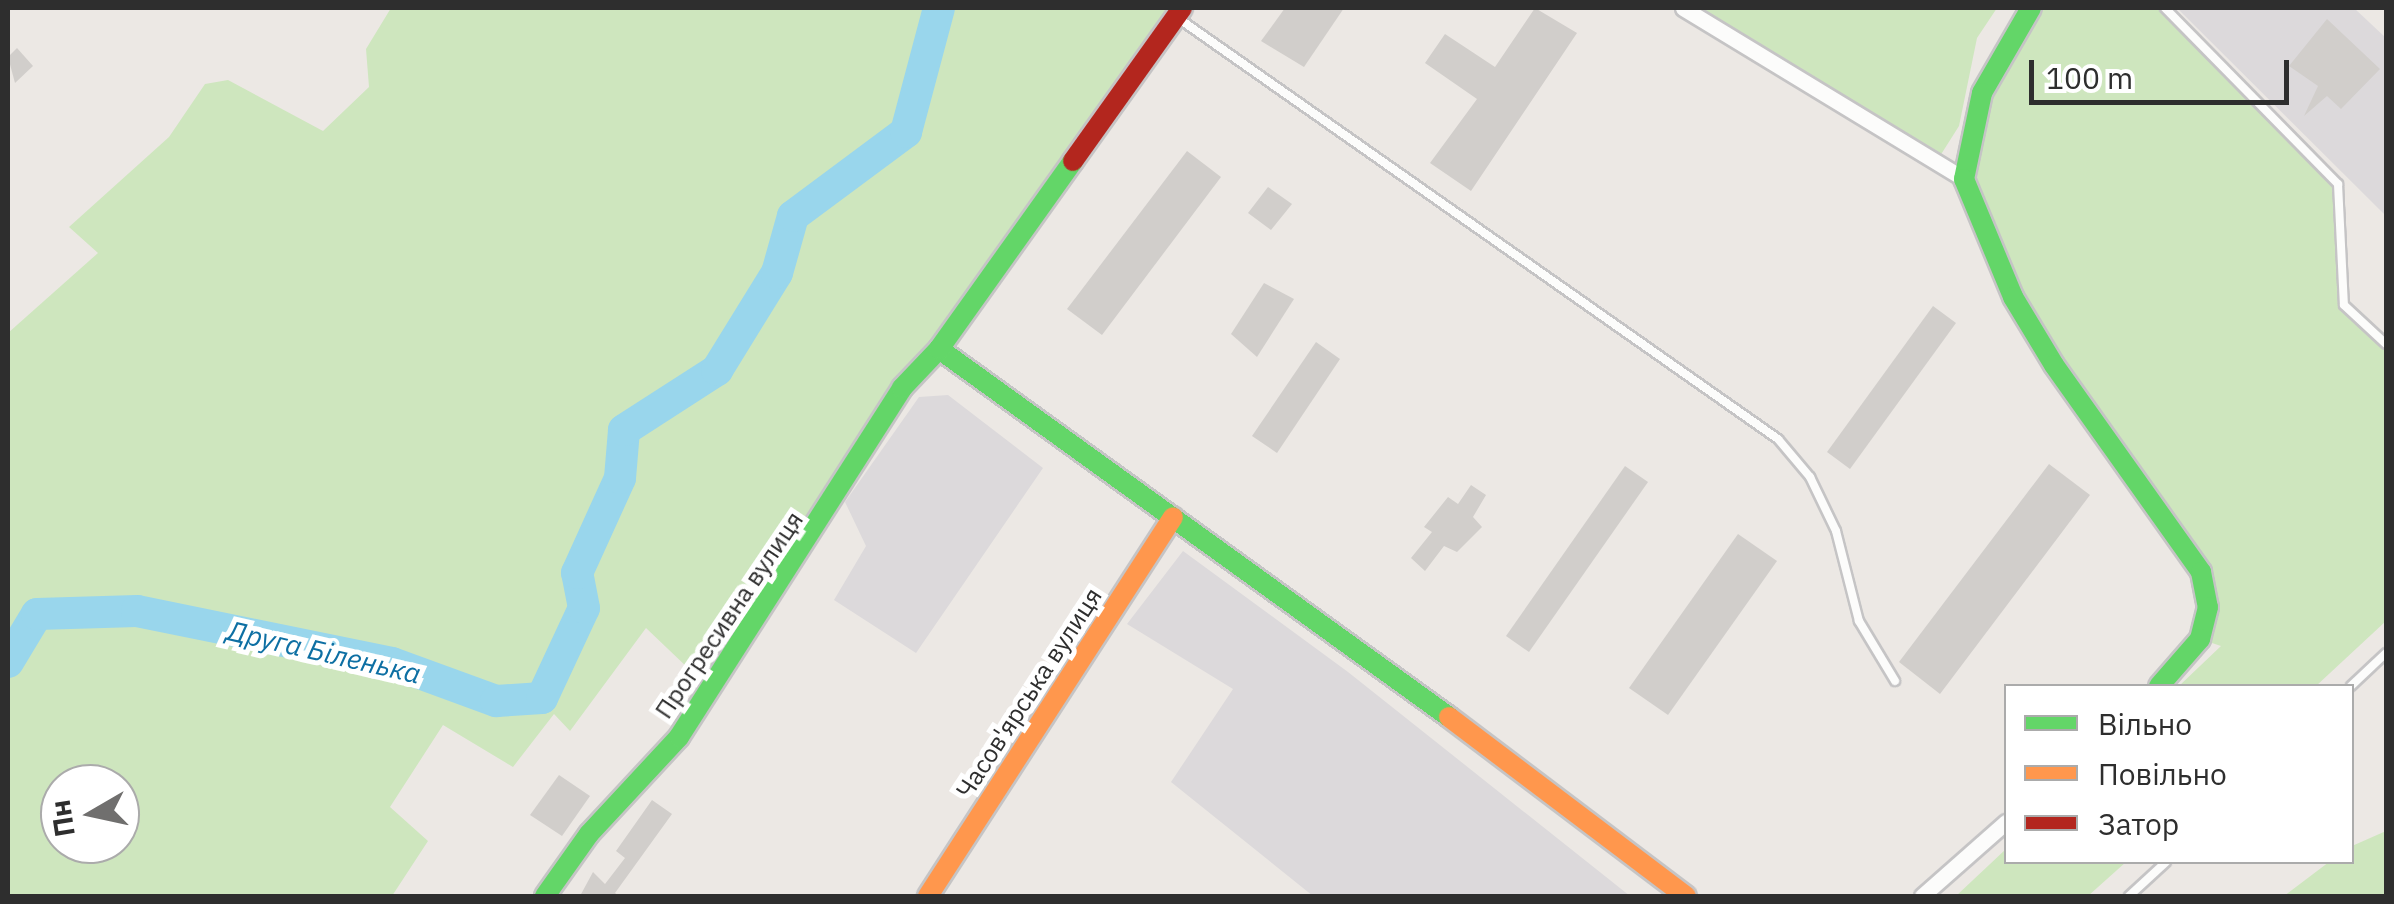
<!DOCTYPE html>
<html>
<head>
<meta charset="utf-8">
<style>
	body { margin:0 }
	#map { position:relative; width:2394px; height:904px; overflow:hidden; background:#ece8e4; font-family:"IBM Plex Sans",sans-serif }
	div>[style] { position:absolute }
	.industrial>* { inset:0; background:#dcd9db }
	.green>* { inset:0; background:#cee6be }
	.river>* { height:32px; margin:-16px; padding:0 16px; transform-origin:16px; border-radius:16px; background:#99d6ec }
	.building>* { inset:0; background:#d1cecb }
	.roads { filter:drop-shadow(2px 0 #c5c4c5) drop-shadow(-2px 0 #c5c4c5) drop-shadow(0 2px #c5c4c5) drop-shadow(0 -2px #c5c4c5) }
	.lane>* { height:8px; margin:-4px; padding:0 4px; transform-origin:4px; border-radius:4px; background:#fcfcfb }
	.street>* { height:15px; margin:-7.5px; padding:0 7.5px; transform-origin:7.5px; border-radius:7.5px; background:#fcfcfb }
	.fast>* { height:20px; margin:-10px; padding:0 10px; transform-origin:10px; border-radius:10px; background:#63d668 }
	.slow>* { height:20px; margin:-10px; padding:0 10px; transform-origin:10px; border-radius:10px; background:#ff974d }
	.jam>* { height:20px; margin:-10px; padding:0 10px; transform-origin:10px; border-radius:10px; background:#b3261e }
	span { translate:-50% -50%; white-space:nowrap; text-align:center; line-height:1.15; -webkit-text-stroke:10px #fff; paint-order:stroke }
	.street-label { font-size:25px; color:#2e2e2e }
	.water-label { font-size:28px; color:#0d6fa3; font-style:italic }
	.frame { position:absolute; inset:0; border:10px solid #2e2e2e; pointer-events:none }
	.legend { position:absolute; left:2004px; top:684px; width:350px; height:180px; box-sizing:border-box; background:#fff; border:2px solid #ababab; margin:0; padding:12px 18px; list-style:none; font-size:30px; color:#2e2e2e }
	.legend li { display:flex; align-items:center; gap:20px; height:50px }
	.legend b { width:50px; border:2px solid #ababab }
	.north { position:absolute; left:40px; top:764px; width:100px; height:100px; box-sizing:border-box; background:#fff; border:2px solid #ababab; border-radius:50%; rotate:261deg; font-size:28px; font-weight:700; line-height:40px; text-align:center; color:#2e2e2e }
	.north::after { content:''; display:block; margin:auto; width:35px; height:45px; background:#706f6e; clip-path:polygon(50% 0,100% 100%,50% 72%,0 100%) }
	.scale { position:absolute; left:2029px; top:60px; width:260px; height:45px; box-sizing:border-box; border:5px solid #2e2e2e; border-top:0; padding-left:12px; font-size:30px; line-height:35px; white-space:nowrap; color:#2e2e2e; -webkit-text-stroke:8px #fff; paint-order:stroke }
</style>
</head>
<body>
<div id="map">
	<div class="industrial">
		<i style="clip-path:polygon(2177px 8px,2354px 8px,2386px 38px,2386px 216px)"></i>
		<i style="clip-path:polygon(948px 395px,1043px 468px,916px 653px,834px 600px,866px 546px,845px 502px,919px 397px)"></i>
		<i style="clip-path:polygon(1183px 551px,1348px 672px,1630px 896px,1313px 896px,1171px 782px,1233px 689px,1127px 624px)"></i>
	</div>
	<div class="green">
		<i style="clip-path:polygon(evenodd,391px 8px,1182px 8px,939px 349px,711px 690px,646px 628px,570px 731px,554px 714px,513px 767px,443px 725px,390px 807px,428px 841px,392px 896px,8px 896px,8px 333px,98px 253px,69px 227px,169px 137px,205px 84px,228px 80px,323px 131px,369px 87px,366px 49px,391px 8px,60px 784px,120px 784px,120px 844px,60px 844px,60px 784px)"></i>
		<i style="clip-path:polygon(1684px 8px,1997px 8px,1977px 38px,1959px 126px,1940px 156px)"></i>
		<i style="clip-path:polygon(2031px 8px,2165px 8px,2338px 184px,2344px 305px,2386px 344px,2386px 621px,2316px 686px,2179px 686px,2221px 646px,2200px 639px,2201px 572px,2054px 365px,1964px 179px,1982px 93px)"></i>
		<i style="clip-path:polygon(2386px 831px,2386px 896px,2284px 896px,2329px 862px,2352px 862px,2352px 846px)"></i>
		<i style="clip-path:polygon(2006px 849px,2006px 862px,2126px 862px,2088px 896px,1956px 896px)"></i>
	</div>
	<div class="river">
		<i style="left:8px;top:662px;width:56px;rotate:-58.9deg"></i>
		<i style="left:37px;top:614px;width:100px;rotate:-1.7deg"></i>
		<i style="left:137px;top:611px;width:260px;rotate:11.5deg"></i>
		<i style="left:392px;top:663px;width:111px;rotate:20.1deg"></i>
		<i style="left:496px;top:701px;width:46px;rotate:-3.7deg"></i>
		<i style="left:542px;top:698px;width:99px;rotate:-65deg"></i>
		<i style="left:584px;top:608px;width:36px;rotate:-101deg"></i>
		<i style="left:577px;top:573px;width:104px;rotate:-65.6deg"></i>
		<i style="left:620px;top:478px;width:48px;rotate:-85.2deg"></i>
		<i style="left:624px;top:430px;width:111px;rotate:-32.8deg"></i>
		<i style="left:717px;top:370px;width:114px;rotate:-58.3deg"></i>
		<i style="left:777px;top:273px;width:59px;rotate:-74.3deg"></i>
		<i style="left:793px;top:216px;width:141px;rotate:-36.6deg"></i>
		<i style="left:906px;top:132px;width:128px;rotate:-75.1deg"></i>
	</div>
	<div class="building">
		<i style="clip-path:polygon(1285px 8px,1344px 8px,1304px 67px,1261px 41px)"></i>
		<i style="clip-path:polygon(1535px 8px,1577px 33px,1471px 191px,1430px 163px,1477px 99px,1425px 63px,1445px 34px,1495px 67px)"></i>
		<i style="clip-path:polygon(2327px 19px,2380px 69px,2341px 109px,2327px 96px,2304px 116px,2318px 86px,2289px 66px)"></i>
		<i style="clip-path:polygon(17px 48px,33px 66px,15px 83px,8px 57px)"></i>
		<i style="clip-path:polygon(1187px 151px,1221px 177px,1102px 335px,1067px 309px)"></i>
		<i style="clip-path:polygon(1268px 187px,1292px 204px,1271px 230px,1248px 213px)"></i>
		<i style="clip-path:polygon(1264px 283px,1294px 299px,1257px 357px,1231px 334px)"></i>
		<i style="clip-path:polygon(1933px 306px,1956px 323px,1850px 469px,1827px 452px)"></i>
		<i style="clip-path:polygon(1316px 342px,1340px 359px,1277px 453px,1252px 436px)"></i>
		<i style="clip-path:polygon(2049px 464px,2090px 495px,1940px 694px,1899px 662px)"></i>
		<i style="clip-path:polygon(1625px 466px,1648px 482px,1529px 652px,1506px 636px)"></i>
		<i style="clip-path:polygon(1471px 485px,1486px 495px,1473px 517px,1482px 527px,1457px 552px,1444px 546px,1425px 571px,1411px 558px,1432px 532px,1424px 527px,1448px 497px,1458px 504px)"></i>
		<i style="clip-path:polygon(1738px 534px,1777px 561px,1668px 715px,1629px 688px)"></i>
		<i style="clip-path:polygon(559px 775px,590px 796px,562px 836px,530px 815px)"></i>
		<i style="clip-path:polygon(652px 800px,672px 814px,615px 893px,619px 896px,580px 896px,593px 872px,605px 884px,625px 858px,616px 851px)"></i>
	</div>
	<div class="roads">
		<div class="lane">
			<i style="left:2165px;top:8px;width:247px;rotate:45.5deg"></i>
			<i style="left:2338px;top:184px;width:121px;rotate:87.2deg"></i>
			<i style="left:2344px;top:305px;width:57px;rotate:42.9deg"></i>
			<i style="left:1178px;top:18px;width:733px;rotate:35.06deg"></i>
			<i style="left:1778px;top:439px;width:50px;rotate:49.9deg"></i>
			<i style="left:1810px;top:477px;width:60px;rotate:64.3deg"></i>
			<i style="left:1836px;top:531px;width:93px;rotate:75.7deg"></i>
			<i style="left:1859px;top:621px;width:70px;rotate:59deg"></i>
			<i style="left:2351px;top:686px;width:48px;rotate:-43.3deg"></i>
			<i style="left:2129px;top:896px;width:50px;rotate:-42.6deg"></i>
		</div>
		<div class="street">
			<i style="left:1683px;top:8px;width:329px;rotate:31.3deg"></i>
			<i style="left:1922px;top:896px;width:112px;rotate:-41.4deg"></i>
		</div>
		<div class="fast">
			<i style="left:2031px;top:8px;width:98px;rotate:120deg"></i>
			<i style="left:1982px;top:93px;width:88px;rotate:101.8deg"></i>
			<i style="left:1964px;top:179px;width:128px;rotate:67.4deg"></i>
			<i style="left:2013px;top:297px;width:79px;rotate:58.9deg"></i>
			<i style="left:2054px;top:365px;width:254px;rotate:54.6deg"></i>
			<i style="left:2201px;top:572px;width:36px;rotate:79deg"></i>
			<i style="left:2208px;top:607px;width:33px;rotate:104deg"></i>
			<i style="left:2200px;top:639px;width:62px;rotate:131.1deg"></i>
			<i style="left:939px;top:349px;width:629px;rotate:35.81deg"></i>
			<i style="left:545px;top:896px;width:76px;rotate:-54.6deg"></i>
			<i style="left:589px;top:834px;width:132px;rotate:-47.1deg"></i>
			<i style="left:679px;top:737px;width:414px;rotate:-57.4deg"></i>
			<i style="left:902px;top:388px;width:54px;rotate:-46.5deg"></i>
			<i style="left:939px;top:349px;width:231px;rotate:-54.5deg"></i>
		</div>
		<div class="slow">
			<i style="left:1449px;top:717px;width:297px;rotate:37.1deg"></i>
			<i style="left:928px;top:896px;width:451px;rotate:-57.1deg"></i>
		</div>
		<div class="jam">
			<i style="left:1073px;top:161px;width:188px;rotate:-54.5deg"></i>
		</div>
	</div>
	<div class="street-label">
		<span style="left:729px;top:615px;rotate:-56deg">Прогресивна вулиця</span>
		<span style="left:1029px;top:693px;rotate:-57deg">Часов'ярська вулиця</span>
	</div>
	<div class="water-label">
		<span style="left:324px;top:652px;rotate:13deg">Друга Біленька</span>
	</div>
	<div class="frame"></div>
	<ul class="legend">
	<li><b style="height:12px;background:#63d668"></b>Вільно</li>
	<li><b style="height:12px;background:#ff974d"></b>Повільно</li>
	<li><b style="height:12px;background:#b3261e"></b>Затор</li>
	</ul>
	<div class="north">Пн</div>
	<div class="scale">100 m</div>
</div>
</body>
</html>
